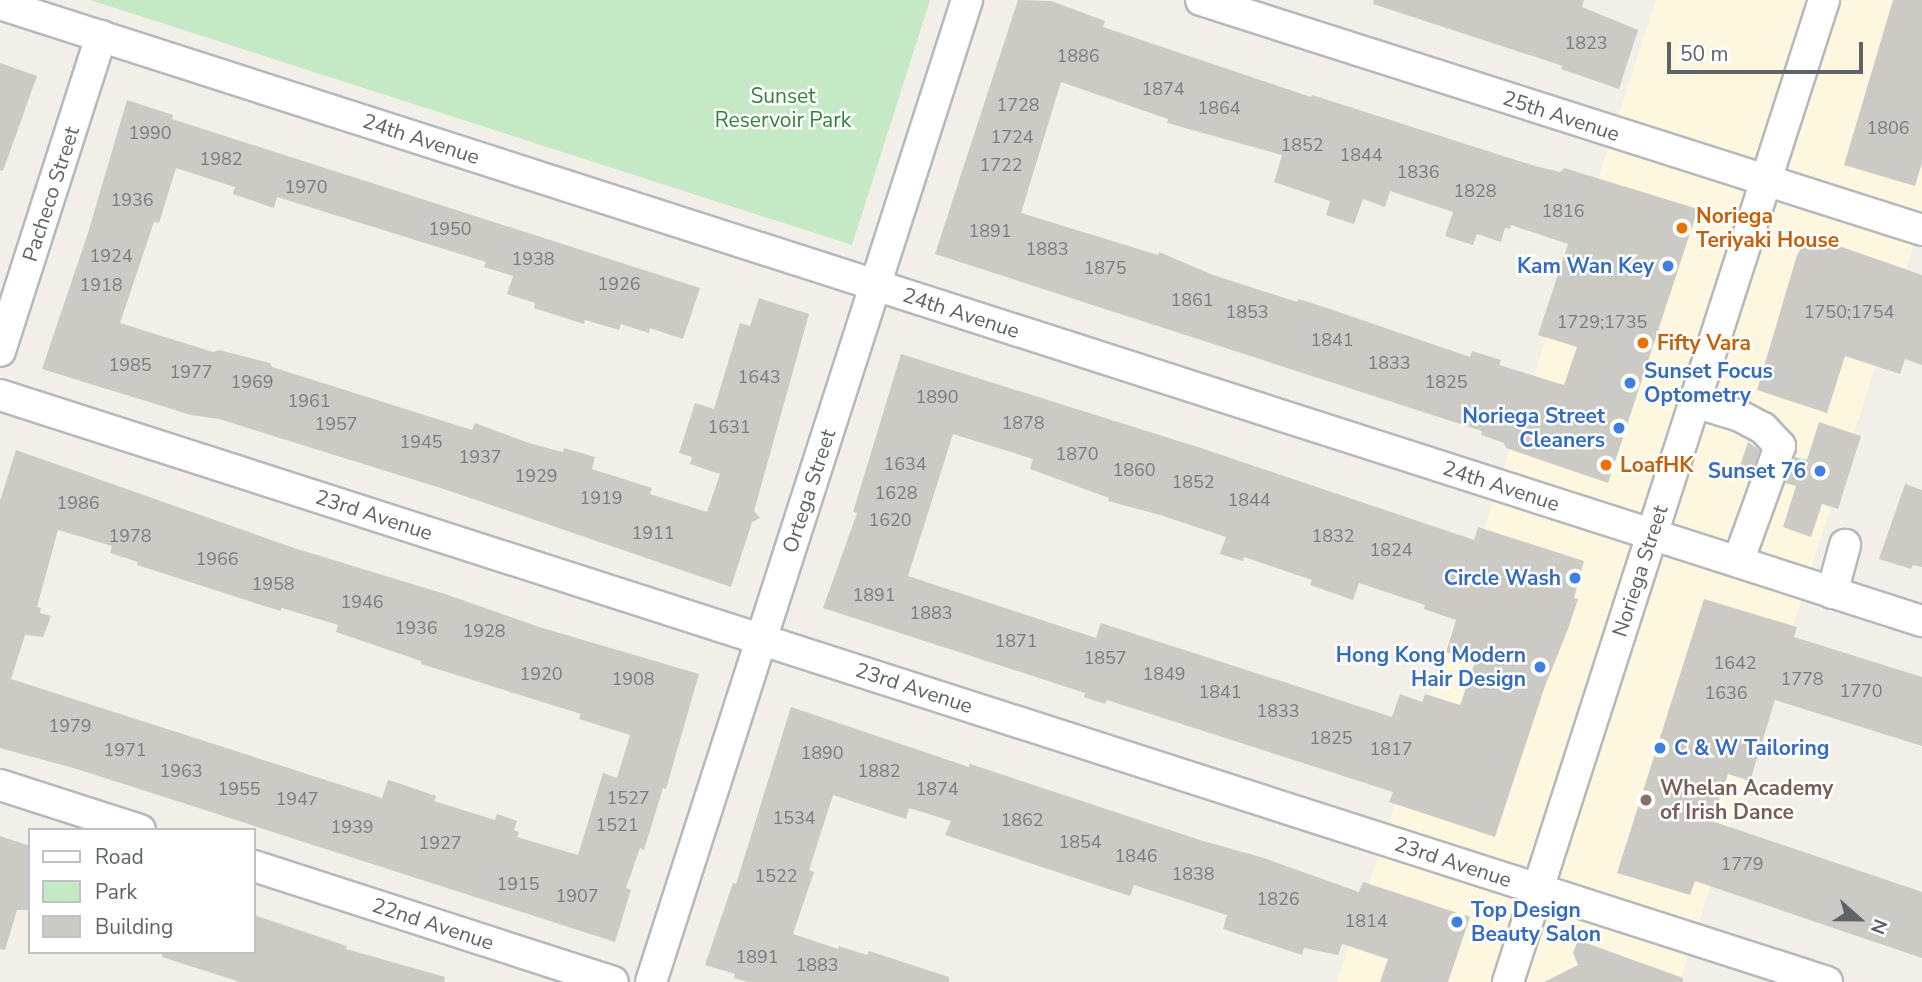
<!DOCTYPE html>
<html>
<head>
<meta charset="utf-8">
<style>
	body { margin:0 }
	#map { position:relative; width:1922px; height:982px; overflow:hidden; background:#f1efe8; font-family:"Nunito Sans",sans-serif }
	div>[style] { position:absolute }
	.commercial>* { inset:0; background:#fef7e0 }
	.green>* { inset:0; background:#c5e8c5 }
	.building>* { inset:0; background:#cccac5 }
	.roads { filter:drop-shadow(2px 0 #b5b8bc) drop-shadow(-2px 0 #b5b8bc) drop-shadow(0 2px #b5b8bc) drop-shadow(0 -2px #b5b8bc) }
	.minor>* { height:30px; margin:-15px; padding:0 15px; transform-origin:15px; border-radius:15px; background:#fff }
	.dots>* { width:19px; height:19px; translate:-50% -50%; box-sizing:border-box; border:4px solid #fff; border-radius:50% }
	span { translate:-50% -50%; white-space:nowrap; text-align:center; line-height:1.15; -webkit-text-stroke:5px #fff; paint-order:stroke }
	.number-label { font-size:18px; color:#7a7d7f }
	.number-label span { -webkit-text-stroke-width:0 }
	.park-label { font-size:21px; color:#348238 }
	.street-label { font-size:21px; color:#5f6368 }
	.food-label { font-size:21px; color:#c56008; font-weight:700 }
	.left { translate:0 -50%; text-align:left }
	.shop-label { font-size:21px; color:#366cbe; font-weight:700 }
	.right { translate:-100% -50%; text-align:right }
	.education-label { font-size:21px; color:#785e54; font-weight:700 }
	.legend { position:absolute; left:28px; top:828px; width:228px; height:126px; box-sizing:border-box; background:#fff; border:2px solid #bfc1c3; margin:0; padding:9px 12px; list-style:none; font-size:21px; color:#5f6368 }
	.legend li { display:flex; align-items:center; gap:14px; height:35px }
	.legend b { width:35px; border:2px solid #bfc1c3 }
	.north { position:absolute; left:1824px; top:884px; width:70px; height:70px; -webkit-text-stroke:5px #fff; paint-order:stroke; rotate:111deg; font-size:19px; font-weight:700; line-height:28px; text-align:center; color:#5f6368 }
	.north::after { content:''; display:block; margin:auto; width:24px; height:32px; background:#5f6368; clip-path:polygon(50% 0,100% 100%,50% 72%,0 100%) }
	.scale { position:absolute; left:1667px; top:42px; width:196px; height:32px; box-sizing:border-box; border:4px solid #5f6368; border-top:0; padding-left:9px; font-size:21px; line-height:24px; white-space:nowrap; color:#5f6368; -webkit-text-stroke:5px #fff; paint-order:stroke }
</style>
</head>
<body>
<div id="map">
	<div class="commercial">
		<i style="clip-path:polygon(1656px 0,1922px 0,1922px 219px,1680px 982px,1337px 982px)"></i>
	</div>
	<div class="green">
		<i style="clip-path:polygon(90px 0,930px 0,852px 245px)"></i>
	</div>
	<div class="building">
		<i style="clip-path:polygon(evenodd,1018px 0,1051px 1px,1105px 21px,1103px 27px,1311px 97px,1312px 95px,1535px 166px,1560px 172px,1564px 168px,1698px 209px,1608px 483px,1506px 448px,1504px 443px,1481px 435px,1482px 431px,935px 254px,1018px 0,1061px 82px,1168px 119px,1167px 123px,1282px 155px,1274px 182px,1330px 201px,1326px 215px,1354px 224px,1363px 199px,1385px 207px,1390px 191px,1453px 212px,1445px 236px,1473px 245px,1477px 234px,1501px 242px,1505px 228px,1510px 229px,1511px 225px,1568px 244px,1538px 335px,1577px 347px,1564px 385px,1499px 365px,1501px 360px,1472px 351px,1470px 357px,1327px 308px,1299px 299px,1297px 302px,1213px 275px,1159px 252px,1158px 255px,1021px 213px,1061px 82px)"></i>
		<i style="clip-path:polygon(1374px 0,1584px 0,1582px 7px,1638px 30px,1619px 89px,1561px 69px,1563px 66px,1373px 4px)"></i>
		<i style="clip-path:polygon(1893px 0,1922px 0,1922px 163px,1915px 186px,1844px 165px)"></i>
		<i style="clip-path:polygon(0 63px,37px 76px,3px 171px,0 170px)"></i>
		<i style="clip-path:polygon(127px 100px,173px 115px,172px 119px,700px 288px,683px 339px,650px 328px,649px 333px,621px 324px,619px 330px,585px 320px,584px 324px,534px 308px,535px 303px,507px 294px,513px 276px,484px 267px,486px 262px,277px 197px,274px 208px,233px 194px,235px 187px,176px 168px,159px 223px,154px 222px,120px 323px,213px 352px,219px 350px,270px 363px,272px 367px,472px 430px,475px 423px,532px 444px,563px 452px,564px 448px,595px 457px,592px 469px,652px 488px,650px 494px,707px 512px,720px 474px,690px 464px,692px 457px,679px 453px,695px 403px,714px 409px,740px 323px,750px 326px,759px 298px,809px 314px,754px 511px,760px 518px,752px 522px,731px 587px,447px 490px,219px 419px,191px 415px,42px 369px,88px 233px)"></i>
		<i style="clip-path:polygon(1811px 240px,1822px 240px,1922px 275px,1922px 365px,1905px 359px,1900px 374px,1845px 356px,1827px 413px,1757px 390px,1797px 255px,1804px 243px)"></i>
		<i style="clip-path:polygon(evenodd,901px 354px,1204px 449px,1474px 540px,1478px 527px,1584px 561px,1574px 598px,1578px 599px,1568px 629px,1545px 686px,1495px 837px,1389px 802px,1393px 792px,1107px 700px,1105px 704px,1084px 697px,1085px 693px,823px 608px,857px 513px,853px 512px,901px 354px,953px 434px,1033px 459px,1030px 469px,1109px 498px,1108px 501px,1160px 515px,1226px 537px,1220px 554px,1243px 561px,1244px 557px,1312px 580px,1310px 585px,1353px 600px,1359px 583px,1425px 605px,1424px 609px,1456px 620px,1446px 652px,1475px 662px,1460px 705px,1425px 694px,1422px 702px,1400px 694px,1392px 717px,1101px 623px,1096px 638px,908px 576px,953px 434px)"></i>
		<i style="clip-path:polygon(1819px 422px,1861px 436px,1838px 509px,1822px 504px,1811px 537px,1783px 527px,1796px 486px,1785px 483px,1795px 457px,1807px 460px)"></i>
		<i style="clip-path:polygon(1748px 442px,1760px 450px,1752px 472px,1739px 468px)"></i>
		<i style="clip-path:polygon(evenodd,16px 450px,294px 548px,445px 594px,539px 627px,699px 674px,666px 789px,663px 788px,644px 850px,640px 848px,626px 888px,631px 890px,615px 942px,77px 769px,0 748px,0 501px,16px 450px,58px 530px,112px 546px,110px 553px,138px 562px,137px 565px,280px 611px,282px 608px,338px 625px,336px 632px,421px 661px,421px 664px,581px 714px,579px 719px,630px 735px,617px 778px,603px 773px,578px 855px,517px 837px,519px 832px,514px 830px,517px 821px,497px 814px,495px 820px,434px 801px,436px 796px,407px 786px,388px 780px,382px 798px,11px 679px,25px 635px,43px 637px,51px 616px,40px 613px,41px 608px,37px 607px,58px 530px)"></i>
		<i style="clip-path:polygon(1905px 484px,1922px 490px,1922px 567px,1913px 565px,1911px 569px,1879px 559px)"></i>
		<i style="clip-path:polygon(1704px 599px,1797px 627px,1794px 637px,1922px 677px,1922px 746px,1775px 700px,1750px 781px,1728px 774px,1712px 821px,1922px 892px,1922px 958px,1695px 881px,1690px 895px,1617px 873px)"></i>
		<i style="clip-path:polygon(791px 707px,969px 767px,970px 764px,1203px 841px,1264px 858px,1359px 892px,1363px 882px,1470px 917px,1448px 982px,1380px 982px,1388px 959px,1342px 944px,1338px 955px,1304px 948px,1302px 955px,1223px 929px,1227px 915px,1134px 885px,1130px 896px,945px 835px,951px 821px,909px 808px,906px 819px,833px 795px,809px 870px,814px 872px,793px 934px,838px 949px,839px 946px,867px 955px,869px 951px,949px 977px,949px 982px,748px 982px,734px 978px,735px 974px,705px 965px,733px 883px,736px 884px)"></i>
		<i style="clip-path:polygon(0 836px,30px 846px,30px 910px,17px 910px,5px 950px,0 949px)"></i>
		<i style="clip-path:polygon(254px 915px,347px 946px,346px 949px,445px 977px,444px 982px,240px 982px,162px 957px,162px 952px,254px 952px)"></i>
		<i style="clip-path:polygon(1578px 940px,1683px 978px,1683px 982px,1544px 982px,1578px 965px,1573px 953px)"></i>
	</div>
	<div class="roads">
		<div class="minor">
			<i style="left:1201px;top:0;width:757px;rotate:17.69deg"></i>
			<i style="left:0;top:4px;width:2019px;rotate:17.8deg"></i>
			<i style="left:0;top:351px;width:331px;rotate:-72.2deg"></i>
			<i style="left:0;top:395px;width:1919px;rotate:17.81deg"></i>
			<i style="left:1694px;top:402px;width:48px;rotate:16.9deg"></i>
			<i style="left:1740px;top:416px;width:26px;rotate:28deg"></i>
			<i style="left:1763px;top:428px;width:25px;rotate:47deg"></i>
			<i style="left:1780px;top:446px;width:123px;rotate:109.9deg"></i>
			<i style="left:1832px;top:593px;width:50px;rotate:-74.8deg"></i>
			<i style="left:0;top:785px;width:147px;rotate:17.8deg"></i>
			<i style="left:254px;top:866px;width:377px;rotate:17.9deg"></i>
			<i style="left:651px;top:982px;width:1032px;rotate:-72.16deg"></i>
			<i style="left:1508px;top:982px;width:1032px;rotate:-72.16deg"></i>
		</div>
	</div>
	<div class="dots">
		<i style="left:1682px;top:228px;background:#e8710a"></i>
		<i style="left:1668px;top:266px;background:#3f7fe0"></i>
		<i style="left:1643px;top:343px;background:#e8710a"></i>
		<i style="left:1630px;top:383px;background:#3f7fe0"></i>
		<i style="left:1619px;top:428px;background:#3f7fe0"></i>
		<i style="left:1606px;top:465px;background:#e8710a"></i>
		<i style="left:1820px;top:471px;background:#3f7fe0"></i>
		<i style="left:1575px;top:578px;background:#3f7fe0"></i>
		<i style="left:1540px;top:667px;background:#3f7fe0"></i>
		<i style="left:1660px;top:748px;background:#3f7fe0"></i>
		<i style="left:1646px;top:800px;background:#8d6e63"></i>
		<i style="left:1457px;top:922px;background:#3f7fe0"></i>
	</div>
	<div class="number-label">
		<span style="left:1586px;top:43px">1823</span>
		<span style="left:1078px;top:56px">1886</span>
		<span style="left:1163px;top:89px">1874</span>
		<span style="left:1018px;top:105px">1728</span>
		<span style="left:1219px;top:108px">1864</span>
		<span style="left:1888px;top:128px">1806</span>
		<span style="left:150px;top:133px">1990</span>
		<span style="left:1012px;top:137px">1724</span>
		<span style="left:1302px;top:145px">1852</span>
		<span style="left:1361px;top:155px">1844</span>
		<span style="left:221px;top:159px">1982</span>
		<span style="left:1001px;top:165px">1722</span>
		<span style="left:1418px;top:172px">1836</span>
		<span style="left:306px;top:187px">1970</span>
		<span style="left:1475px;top:191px">1828</span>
		<span style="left:132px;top:200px">1936</span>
		<span style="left:1563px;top:211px">1816</span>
		<span style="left:450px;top:229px">1950</span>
		<span style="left:990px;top:231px">1891</span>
		<span style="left:1047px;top:249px">1883</span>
		<span style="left:111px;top:256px">1924</span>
		<span style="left:533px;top:259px">1938</span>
		<span style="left:1105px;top:268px">1875</span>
		<span style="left:619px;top:284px">1926</span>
		<span style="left:101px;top:285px">1918</span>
		<span style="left:1192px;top:300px">1861</span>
		<span style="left:1247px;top:312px">1853</span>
		<span style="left:1849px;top:312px">1750;1754</span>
		<span style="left:1602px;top:322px">1729;1735</span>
		<span style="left:1332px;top:340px">1841</span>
		<span style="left:1389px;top:363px">1833</span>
		<span style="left:130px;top:365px">1985</span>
		<span style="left:191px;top:372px">1977</span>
		<span style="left:759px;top:377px">1643</span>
		<span style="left:252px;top:382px">1969</span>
		<span style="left:1446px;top:382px">1825</span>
		<span style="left:937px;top:397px">1890</span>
		<span style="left:309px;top:401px">1961</span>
		<span style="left:1023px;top:423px">1878</span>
		<span style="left:336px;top:424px">1957</span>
		<span style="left:729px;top:427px">1631</span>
		<span style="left:421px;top:442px">1945</span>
		<span style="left:1077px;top:454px">1870</span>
		<span style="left:480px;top:457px">1937</span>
		<span style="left:905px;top:464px">1634</span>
		<span style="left:1134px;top:470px">1860</span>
		<span style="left:536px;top:476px">1929</span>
		<span style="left:1193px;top:482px">1852</span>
		<span style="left:896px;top:493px">1628</span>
		<span style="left:601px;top:498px">1919</span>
		<span style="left:1249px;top:500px">1844</span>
		<span style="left:78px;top:503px">1986</span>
		<span style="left:890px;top:520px">1620</span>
		<span style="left:653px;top:533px">1911</span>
		<span style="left:130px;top:536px">1978</span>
		<span style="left:1333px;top:536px">1832</span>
		<span style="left:1391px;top:550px">1824</span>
		<span style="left:217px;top:559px">1966</span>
		<span style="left:273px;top:584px">1958</span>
		<span style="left:874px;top:595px">1891</span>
		<span style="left:362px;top:602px">1946</span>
		<span style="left:931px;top:613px">1883</span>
		<span style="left:416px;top:628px">1936</span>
		<span style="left:484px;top:631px">1928</span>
		<span style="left:1016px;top:641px">1871</span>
		<span style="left:1105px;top:658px">1857</span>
		<span style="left:1735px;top:663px">1642</span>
		<span style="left:541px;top:674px">1920</span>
		<span style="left:1164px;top:674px">1849</span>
		<span style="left:633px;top:679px">1908</span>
		<span style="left:1802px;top:679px">1778</span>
		<span style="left:1861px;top:691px">1770</span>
		<span style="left:1220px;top:692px">1841</span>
		<span style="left:1726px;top:693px">1636</span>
		<span style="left:1278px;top:711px">1833</span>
		<span style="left:70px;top:726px">1979</span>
		<span style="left:1331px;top:738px">1825</span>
		<span style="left:1391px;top:749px">1817</span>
		<span style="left:125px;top:750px">1971</span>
		<span style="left:822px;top:753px">1890</span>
		<span style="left:181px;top:771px">1963</span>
		<span style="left:879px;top:771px">1882</span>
		<span style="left:239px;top:789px">1955</span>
		<span style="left:937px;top:789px">1874</span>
		<span style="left:628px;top:798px">1527</span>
		<span style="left:297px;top:799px">1947</span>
		<span style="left:794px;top:818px">1534</span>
		<span style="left:1022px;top:820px">1862</span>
		<span style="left:617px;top:825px">1521</span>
		<span style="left:352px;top:827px">1939</span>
		<span style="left:1080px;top:842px">1854</span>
		<span style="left:440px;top:843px">1927</span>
		<span style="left:1136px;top:856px">1846</span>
		<span style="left:1742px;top:864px">1779</span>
		<span style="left:1193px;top:874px">1838</span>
		<span style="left:776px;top:876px">1522</span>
		<span style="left:518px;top:884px">1915</span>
		<span style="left:577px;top:896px">1907</span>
		<span style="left:1278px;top:899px">1826</span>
		<span style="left:1366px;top:921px">1814</span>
		<span style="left:757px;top:957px">1891</span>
		<span style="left:817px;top:965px">1883</span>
	</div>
	<div class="park-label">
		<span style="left:783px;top:108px">Sunset<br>Reservoir Park</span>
	</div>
	<div class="street-label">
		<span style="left:1561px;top:116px;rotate:18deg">25th Avenue</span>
		<span style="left:421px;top:139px;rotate:18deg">24th Avenue</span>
		<span style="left:51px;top:194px;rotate:-72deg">Pacheco Street</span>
		<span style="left:961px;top:313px;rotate:18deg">24th Avenue</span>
		<span style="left:1501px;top:486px;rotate:18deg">24th Avenue</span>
		<span style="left:809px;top:491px;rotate:-72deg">Ortega Street</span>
		<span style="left:374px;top:515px;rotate:18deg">23rd Avenue</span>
		<span style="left:1640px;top:571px;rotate:-72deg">Noriega Street</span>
		<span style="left:914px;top:688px;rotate:18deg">23rd Avenue</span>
		<span style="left:1453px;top:862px;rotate:18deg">23rd Avenue</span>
		<span style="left:433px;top:924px;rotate:18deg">22nd Avenue</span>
	</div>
	<div class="food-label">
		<span class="left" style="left:1696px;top:228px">Noriega<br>Teriyaki House</span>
		<span class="left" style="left:1657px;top:343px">Fifty Vara</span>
		<span class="left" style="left:1620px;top:465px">LoafHK</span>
	</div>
	<div class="shop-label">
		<span class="right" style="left:1654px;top:266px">Kam Wan Key</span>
		<span class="left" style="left:1644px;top:383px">Sunset Focus<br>Optometry</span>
		<span class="right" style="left:1605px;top:428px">Noriega Street<br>Cleaners</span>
		<span class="right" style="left:1806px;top:471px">Sunset 76</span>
		<span class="right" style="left:1561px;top:578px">Circle Wash</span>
		<span class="right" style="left:1526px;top:667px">Hong Kong Modern<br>Hair Design</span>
		<span class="left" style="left:1674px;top:748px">C &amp; W Tailoring</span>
		<span class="left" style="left:1471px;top:922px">Top Design<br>Beauty Salon</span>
	</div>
	<div class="education-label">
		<span class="left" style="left:1660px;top:800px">Whelan Academy<br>of Irish Dance</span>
	</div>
	<ul class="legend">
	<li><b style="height:9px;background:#fff"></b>Road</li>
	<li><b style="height:19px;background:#c5e8c5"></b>Park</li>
	<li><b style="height:19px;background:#cccac5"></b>Building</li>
	</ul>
	<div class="north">N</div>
	<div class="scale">50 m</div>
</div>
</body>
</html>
